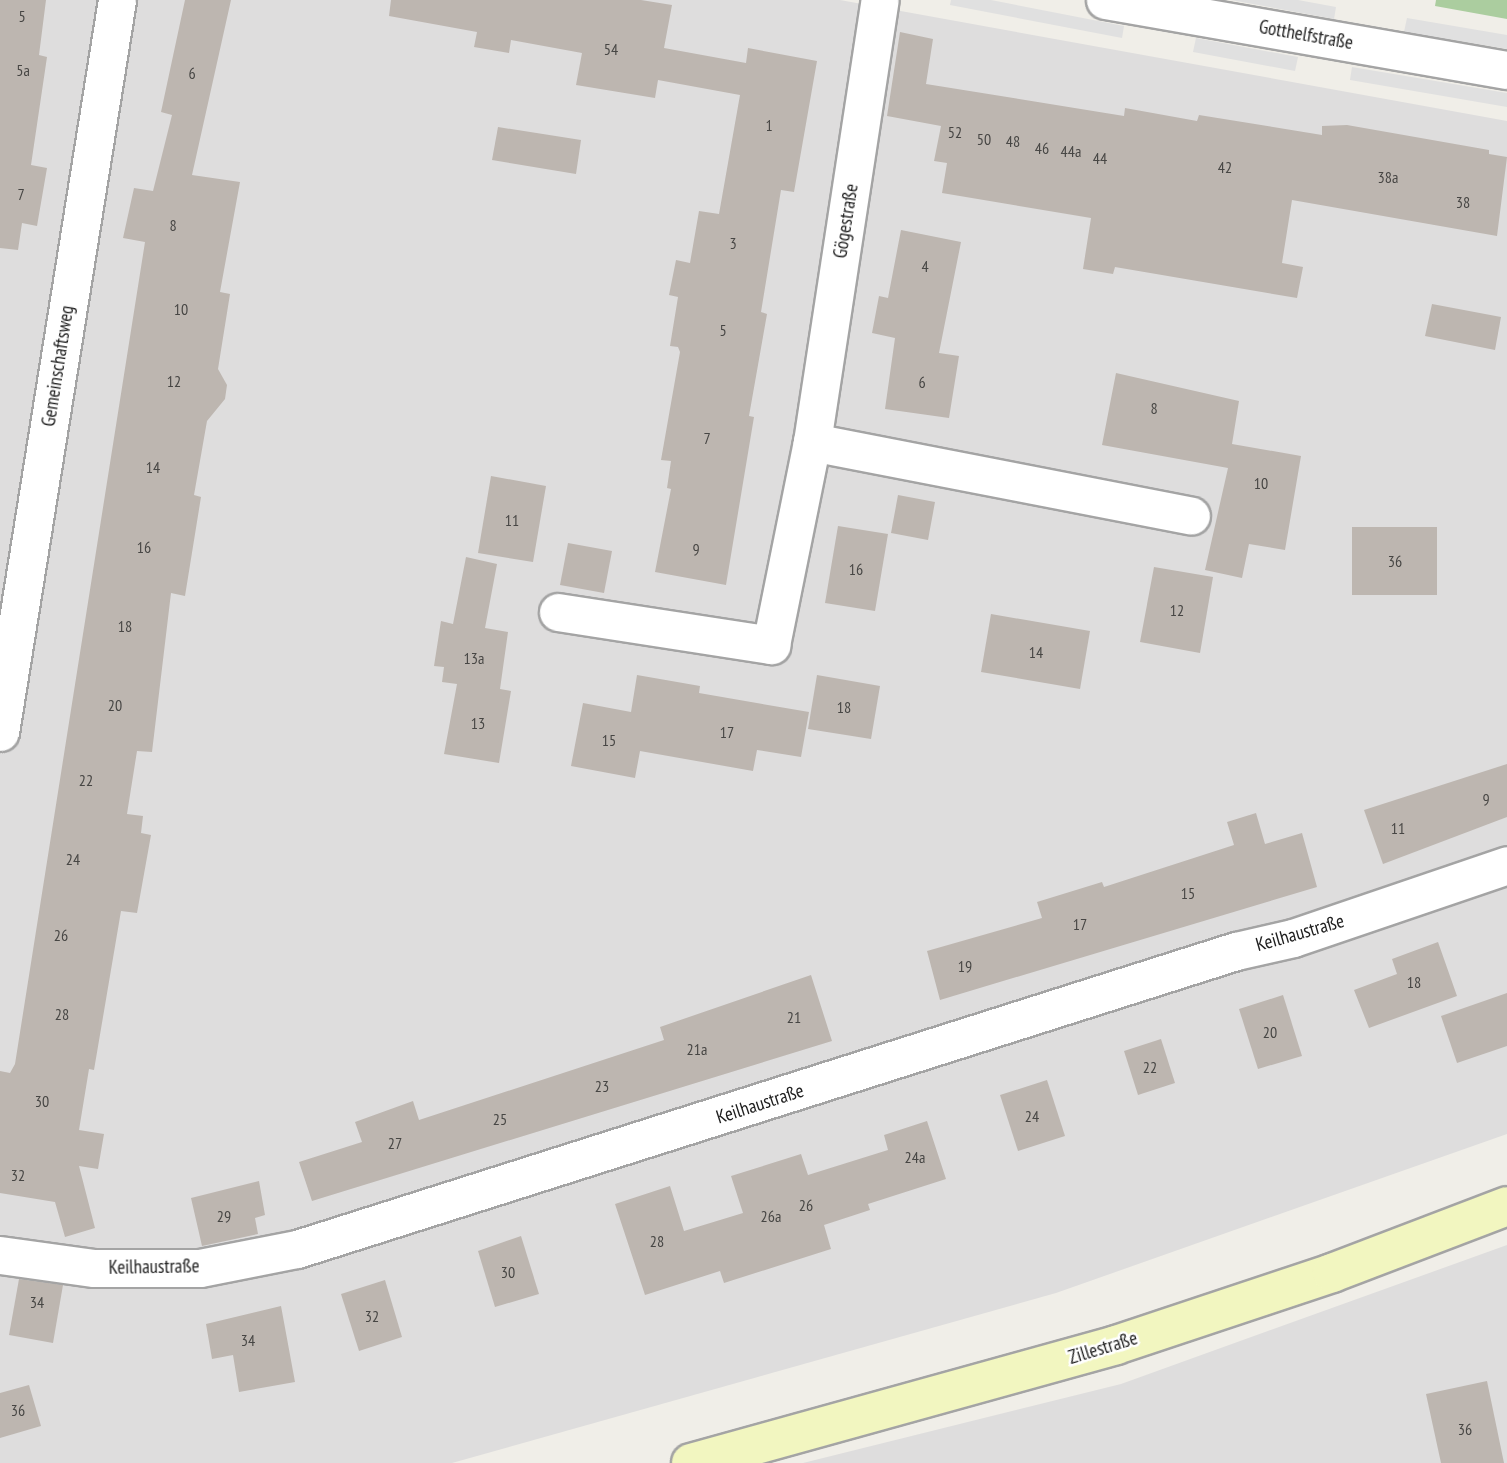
<!DOCTYPE html>
<html>
<head>
<meta charset="utf-8">
<style>
	body { margin:0 }
	#map { position:relative; width:1507px; height:1463px; overflow:hidden; background:#f0eee8; font-family:"PT Sans Narrow",sans-serif }
	div>[style] { position:absolute }
	.residential>* { inset:0; background:#dedddd }
	.forest>* { inset:0; background:#abcd9f }
	.parking>* { inset:0; background:#e0e0e0 }
	.building>* { inset:0; background:#bdb6b0 }
	.roads { filter:drop-shadow(2px 0 #a4a4a4) drop-shadow(-2px 0 #a4a4a4) drop-shadow(0 2px #a4a4a4) drop-shadow(0 -2px #a4a4a4) }
	.street>* { height:37px; margin:-18.5px; padding:0 18.5px; transform-origin:18.5px; border-radius:18.5px; background:#fff }
	.secondary>* { height:38px; margin:-19px; padding:0 19px; transform-origin:19px; border-radius:19px; background:#f2f6c0 }
	span { translate:-50% -50%; white-space:nowrap; text-align:center; line-height:1.15; -webkit-text-stroke:5px #fff; paint-order:stroke }
	.number-label { font-size:16px; color:#474644 }
	.number-label span { -webkit-text-stroke-width:0 }
	.street-label { font-size:19px; color:#202020 }
</style>
</head>
<body>
<div id="map">
	<div class="residential">
		<i style="clip-path:polygon(0 0,840px 0,1507px 121px,1507px 1134px,1056px 1293px,452px 1463px,0 1463px)"></i>
		<i style="clip-path:polygon(1507px 1245px,1507px 1463px,803px 1463px,1121px 1384px)"></i>
	</div>
	<div class="forest">
		<i style="clip-path:polygon(1436px 0,1507px 0,1507px 19px,1435px 6px)"></i>
	</div>
	<div class="parking">
		<i style="clip-path:polygon(951px 0,991px 0,1124px 26px,1122px 38px,950px 5px)"></i>
		<i style="clip-path:polygon(1231px 0,1298px 0,1336px 7px,1334px 19px)"></i>
		<i style="clip-path:polygon(1407px 18px,1507px 35px,1507px 49px,1404px 32px)"></i>
		<i style="clip-path:polygon(1196px 38px,1298px 57px,1295px 71px,1193px 52px)"></i>
		<i style="clip-path:polygon(1352px 67px,1507px 93px,1507px 107px,1350px 80px)"></i>
	</div>
	<div class="building">
		<i style="clip-path:polygon(0 0,46px 0,39px 55px,47px 57px,31px 165px,47px 168px,37px 226px,22px 223px,18px 250px,0 248px)"></i>
		<i style="clip-path:polygon(185px 0,231px 0,192px 175px,240px 182px,220px 292px,230px 294px,218px 369px,227px 385px,225px 399px,207px 421px,194px 495px,201px 497px,185px 596px,171px 593px,152px 752px,137px 751px,127px 814px,143px 816px,141px 833px,151px 835px,137px 913px,121px 911px,94px 1070px,89px 1069px,79px 1130px,104px 1134px,98px 1169px,79px 1166px,95px 1228px,65px 1237px,55px 1202px,0 1193px,0 1071px,10px 1073px,15px 1064px,145px 242px,123px 238px,134px 188px,153px 191px,172px 115px,161px 112px)"></i>
		<i style="clip-path:polygon(391px 0,641px 0,672px 5px,664px 48px,746px 63px,748px 48px,817px 61px,794px 192px,781px 190px,761px 312px,767px 314px,749px 416px,754px 417px,726px 585px,655px 572px,671px 489px,667px 488px,671px 461px,661px 460px,680px 352px,678px 347px,670px 346px,678px 297px,669px 295px,676px 260px,690px 263px,699px 211px,719px 214px,740px 95px,658px 80px,655px 98px,576px 85px,582px 53px,511px 40px,509px 53px,474px 47px,477px 32px,389px 16px)"></i>
		<i style="clip-path:polygon(900px 32px,933px 39px,926px 84px,1124px 116px,1125px 108px,1197px 121px,1199px 115px,1322px 135px,1322px 126px,1347px 125px,1489px 150px,1489px 154px,1507px 157px,1497px 236px,1292px 200px,1282px 263px,1303px 267px,1297px 298px,1115px 267px,1113px 274px,1083px 269px,1091px 218px,942px 193px,947px 163px,934px 161px,941px 126px,887px 116px)"></i>
		<i style="clip-path:polygon(498px 127px,581px 140px,576px 174px,492px 160px)"></i>
		<i style="clip-path:polygon(901px 230px,961px 242px,939px 353px,959px 356px,949px 418px,885px 409px,895px 338px,872px 333px,879px 296px,888px 298px)"></i>
		<i style="clip-path:polygon(1432px 304px,1501px 317px,1495px 350px,1425px 336px)"></i>
		<i style="clip-path:polygon(1116px 373px,1239px 401px,1232px 444px,1301px 456px,1285px 550px,1249px 544px,1242px 578px,1205px 570px,1228px 468px,1102px 445px)"></i>
		<i style="clip-path:polygon(491px 476px,546px 486px,533px 562px,478px 553px)"></i>
		<i style="clip-path:polygon(898px 495px,935px 502px,928px 540px,891px 533px)"></i>
		<i style="clip-path:polygon(838px 526px,888px 534px,875px 611px,825px 603px)"></i>
		<i style="clip-path:polygon(1352px 527px,1437px 527px,1437px 595px,1352px 595px)"></i>
		<i style="clip-path:polygon(568px 543px,612px 551px,604px 593px,560px 585px)"></i>
		<i style="clip-path:polygon(466px 557px,497px 564px,485px 628px,508px 632px,500px 689px,511px 691px,499px 763px,444px 754px,457px 684px,442px 682px,444px 667px,434px 666px,441px 621px,453px 624px)"></i>
		<i style="clip-path:polygon(1154px 567px,1213px 577px,1200px 653px,1140px 642px)"></i>
		<i style="clip-path:polygon(991px 614px,1090px 631px,1080px 689px,981px 672px)"></i>
		<i style="clip-path:polygon(637px 675px,700px 686px,699px 693px,809px 712px,801px 757px,757px 750px,753px 771px,640px 751px,635px 778px,571px 766px,583px 703px,631px 712px)"></i>
		<i style="clip-path:polygon(817px 675px,880px 686px,871px 739px,808px 729px)"></i>
		<i style="clip-path:polygon(1507px 764px,1507px 817px,1383px 864px,1364px 810px)"></i>
		<i style="clip-path:polygon(1256px 813px,1265px 844px,1302px 833px,1317px 887px,940px 1000px,927px 951px,1042px 918px,1037px 902px,1102px 882px,1104px 887px,1234px 845px,1227px 822px)"></i>
		<i style="clip-path:polygon(1438px 942px,1457px 996px,1369px 1028px,1354px 990px,1397px 974px,1392px 959px)"></i>
		<i style="clip-path:polygon(811px 975px,832px 1041px,312px 1201px,299px 1162px,362px 1142px,355px 1122px,413px 1101px,419px 1120px,664px 1040px,660px 1027px)"></i>
		<i style="clip-path:polygon(1507px 993px,1507px 1046px,1457px 1063px,1441px 1016px)"></i>
		<i style="clip-path:polygon(1283px 995px,1302px 1056px,1258px 1069px,1239px 1009px)"></i>
		<i style="clip-path:polygon(1161px 1039px,1175px 1083px,1138px 1095px,1124px 1051px)"></i>
		<i style="clip-path:polygon(1047px 1080px,1065px 1136px,1018px 1151px,1000px 1095px)"></i>
		<i style="clip-path:polygon(927px 1121px,946px 1179px,868px 1204px,870px 1210px,824px 1225px,831px 1249px,724px 1283px,720px 1271px,645px 1295px,615px 1204px,670px 1186px,684px 1231px,743px 1213px,731px 1176px,801px 1154px,808px 1175px,888px 1150px,884px 1135px)"></i>
		<i style="clip-path:polygon(259px 1181px,265px 1215px,255px 1218px,258px 1234px,202px 1246px,191px 1198px)"></i>
		<i style="clip-path:polygon(521px 1236px,539px 1294px,495px 1307px,478px 1251px)"></i>
		<i style="clip-path:polygon(19px 1279px,63px 1285px,53px 1343px,9px 1335px)"></i>
		<i style="clip-path:polygon(385px 1280px,402px 1337px,359px 1351px,341px 1294px)"></i>
		<i style="clip-path:polygon(281px 1306px,295px 1382px,239px 1392px,233px 1355px,212px 1359px,206px 1324px)"></i>
		<i style="clip-path:polygon(1487px 1381px,1504px 1463px,1441px 1463px,1426px 1394px)"></i>
		<i style="clip-path:polygon(29px 1385px,41px 1426px,0 1438px,0 1393px)"></i>
	</div>
	<div class="roads">
		<div class="street">
			<i style="left:1105px;top:0;width:408px;rotate:9.9deg"></i>
			<i style="left:812px;top:442px;width:386px;rotate:11deg"></i>
			<i style="left:558px;top:612px;width:216px;rotate:8.8deg"></i>
			<i style="left:771px;top:645px;width:207px;rotate:-78.6deg"></i>
			<i style="left:812px;top:442px;width:447px;rotate:-81.3deg"></i>
			<i style="left:0;top:732px;width:741px;rotate:-80.92deg"></i>
			<i style="left:0;top:1255px;width:95px;rotate:7.9deg"></i>
			<i style="left:94px;top:1268px;width:106px"></i>
			<i style="left:200px;top:1268px;width:99px;rotate:-11.1deg"></i>
			<i style="left:297px;top:1249px;width:985px;rotate:-17.61deg"></i>
			<i style="left:1236px;top:951px;width:58px;rotate:-12.8deg"></i>
			<i style="left:1293px;top:938px;width:226px;rotate:-18.8deg"></i>
		</div>
		<div class="secondary">
			<i style="left:691px;top:1463px;width:441px;rotate:-15.5deg"></i>
			<i style="left:1116px;top:1345px;width:228px;rotate:-18.4deg"></i>
			<i style="left:1332px;top:1273px;width:187px;rotate:-20.9deg"></i>
		</div>
	</div>
	<div class="number-label">
		<span style="left:22px;top:16px">5</span>
		<span style="left:611px;top:49px">54</span>
		<span style="left:23px;top:70px">5a</span>
		<span style="left:192px;top:73px">6</span>
		<span style="left:769px;top:125px">1</span>
		<span style="left:955px;top:132px">52</span>
		<span style="left:984px;top:139px">50</span>
		<span style="left:1013px;top:141px">48</span>
		<span style="left:1042px;top:148px">46</span>
		<span style="left:1071px;top:151px">44a</span>
		<span style="left:1100px;top:158px">44</span>
		<span style="left:1225px;top:167px">42</span>
		<span style="left:1388px;top:177px">38a</span>
		<span style="left:21px;top:194px">7</span>
		<span style="left:1463px;top:202px">38</span>
		<span style="left:173px;top:225px">8</span>
		<span style="left:733px;top:243px">3</span>
		<span style="left:925px;top:266px">4</span>
		<span style="left:181px;top:309px">10</span>
		<span style="left:723px;top:330px">5</span>
		<span style="left:174px;top:381px">12</span>
		<span style="left:922px;top:382px">6</span>
		<span style="left:1154px;top:408px">8</span>
		<span style="left:707px;top:438px">7</span>
		<span style="left:153px;top:467px">14</span>
		<span style="left:1261px;top:483px">10</span>
		<span style="left:512px;top:520px">11</span>
		<span style="left:144px;top:547px">16</span>
		<span style="left:696px;top:549px">9</span>
		<span style="left:1395px;top:561px">36</span>
		<span style="left:856px;top:569px">16</span>
		<span style="left:1177px;top:610px">12</span>
		<span style="left:125px;top:626px">18</span>
		<span style="left:1036px;top:652px">14</span>
		<span style="left:474px;top:658px">13a</span>
		<span style="left:115px;top:705px">20</span>
		<span style="left:844px;top:707px">18</span>
		<span style="left:478px;top:723px">13</span>
		<span style="left:727px;top:732px">17</span>
		<span style="left:609px;top:740px">15</span>
		<span style="left:86px;top:780px">22</span>
		<span style="left:1486px;top:799px">9</span>
		<span style="left:1398px;top:828px">11</span>
		<span style="left:73px;top:859px">24</span>
		<span style="left:1188px;top:893px">15</span>
		<span style="left:1080px;top:924px">17</span>
		<span style="left:61px;top:935px">26</span>
		<span style="left:965px;top:966px">19</span>
		<span style="left:1414px;top:982px">18</span>
		<span style="left:62px;top:1014px">28</span>
		<span style="left:794px;top:1017px">21</span>
		<span style="left:1270px;top:1032px">20</span>
		<span style="left:697px;top:1049px">21a</span>
		<span style="left:1150px;top:1067px">22</span>
		<span style="left:602px;top:1086px">23</span>
		<span style="left:42px;top:1101px">30</span>
		<span style="left:1032px;top:1116px">24</span>
		<span style="left:500px;top:1119px">25</span>
		<span style="left:395px;top:1143px">27</span>
		<span style="left:915px;top:1157px">24a</span>
		<span style="left:18px;top:1175px">32</span>
		<span style="left:806px;top:1205px">26</span>
		<span style="left:224px;top:1216px">29</span>
		<span style="left:771px;top:1216px">26a</span>
		<span style="left:657px;top:1241px">28</span>
		<span style="left:508px;top:1272px">30</span>
		<span style="left:37px;top:1302px">34</span>
		<span style="left:372px;top:1316px">32</span>
		<span style="left:248px;top:1340px">34</span>
		<span style="left:18px;top:1410px">36</span>
		<span style="left:1465px;top:1429px">36</span>
	</div>
	<div class="street-label">
		<span style="left:1306px;top:35px;rotate:10deg">Gotthelfstraße</span>
		<span style="left:846px;top:221px;rotate:-81deg">Gögestraße</span>
		<span style="left:58px;top:366px;rotate:-81deg">Gemeinschaftsweg</span>
		<span style="left:1300px;top:933px;rotate:-16deg">Keilhaustraße</span>
		<span style="left:760px;top:1104px;rotate:-18deg">Keilhaustraße</span>
		<span style="left:154px;top:1267px;rotate:-1deg">Keilhaustraße</span>
		<span style="left:1103px;top:1348px;rotate:-17deg">Zillestraße</span>
	</div>
</div>
</body>
</html>
